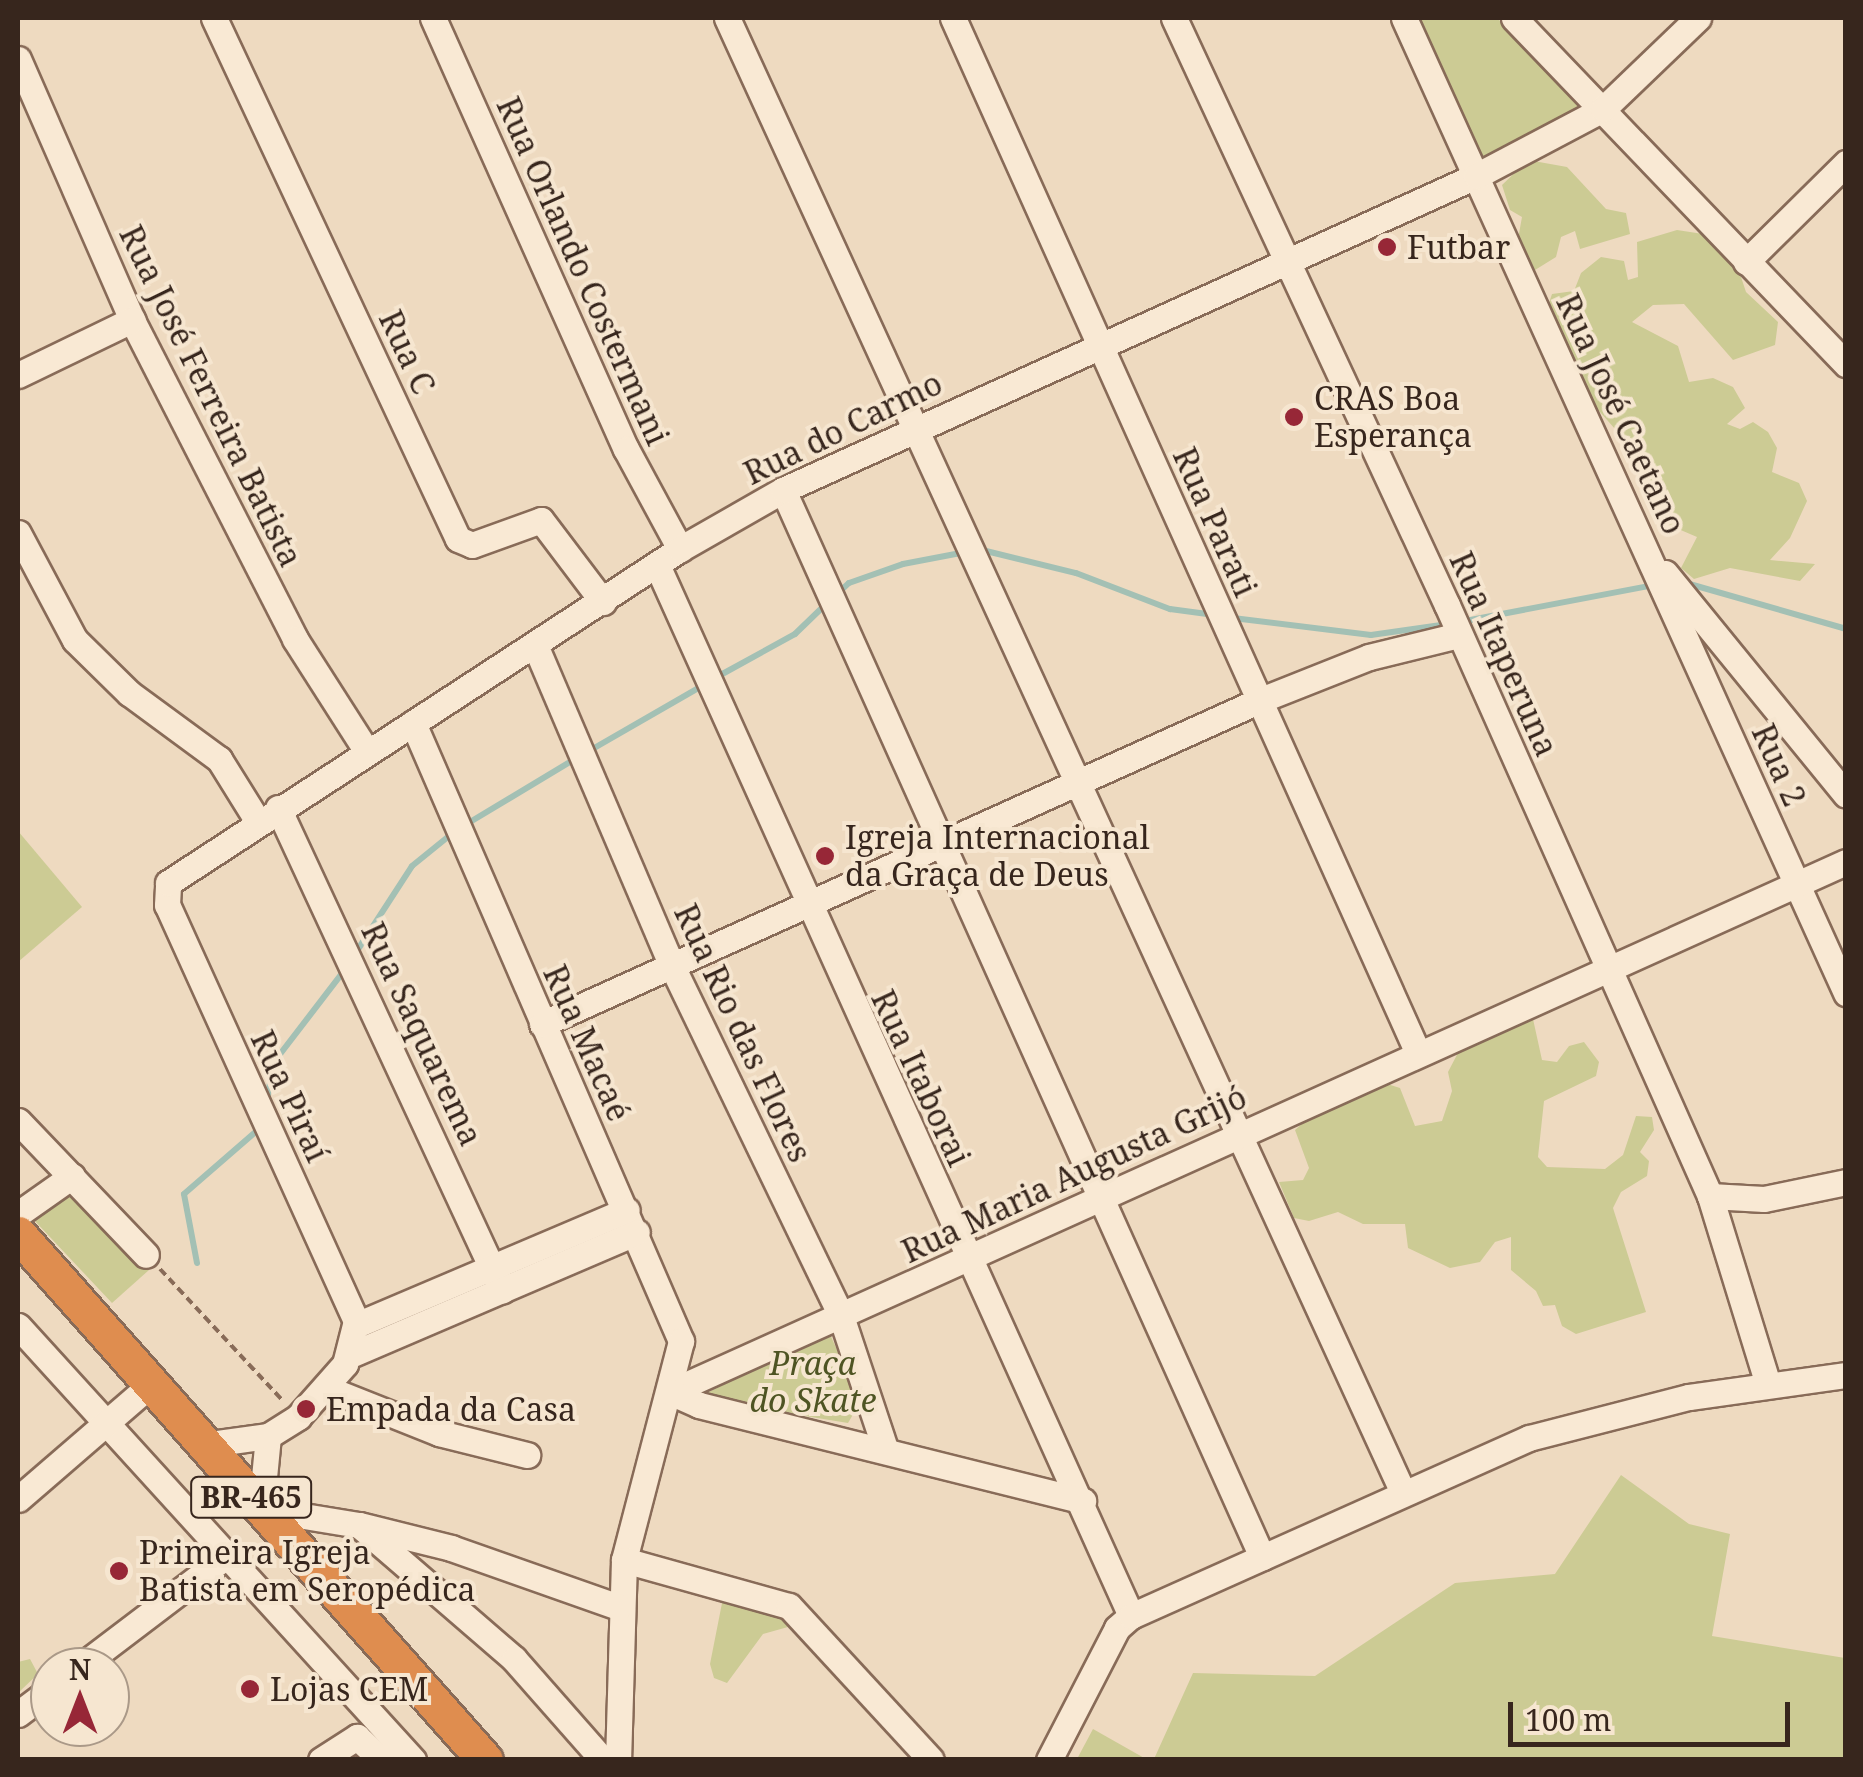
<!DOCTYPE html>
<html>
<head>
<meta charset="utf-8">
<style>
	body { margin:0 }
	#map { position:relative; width:1863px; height:1777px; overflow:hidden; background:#eedac0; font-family:"Noto Serif",serif }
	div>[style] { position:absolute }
	.green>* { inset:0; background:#cccb94 }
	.stream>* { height:6px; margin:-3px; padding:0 3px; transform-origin:3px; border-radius:3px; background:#a3c0b4 }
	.path>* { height:4px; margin-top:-2px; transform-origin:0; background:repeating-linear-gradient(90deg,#886b58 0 8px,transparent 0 13px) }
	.roads { filter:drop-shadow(2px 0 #886b58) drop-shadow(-2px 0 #886b58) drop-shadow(0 2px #886b58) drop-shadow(0 -2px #886b58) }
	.minor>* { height:25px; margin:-12.5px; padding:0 12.5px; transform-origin:12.5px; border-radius:12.5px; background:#f9e9d4 }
	.highway>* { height:35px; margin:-17.5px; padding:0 17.5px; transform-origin:17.5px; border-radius:17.5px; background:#df8d4f }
	.dots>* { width:28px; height:28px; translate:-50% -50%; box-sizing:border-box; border:5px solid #f6e6d0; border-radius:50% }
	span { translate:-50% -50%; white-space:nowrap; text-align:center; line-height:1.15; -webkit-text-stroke:8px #f6e6d0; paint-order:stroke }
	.shield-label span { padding:2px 8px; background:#f6e6d0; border:2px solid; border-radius:8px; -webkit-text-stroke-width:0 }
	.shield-label { font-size:30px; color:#37261d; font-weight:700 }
	.poi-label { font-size:32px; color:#37261d }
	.left { translate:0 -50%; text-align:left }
	.street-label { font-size:32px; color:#37261d }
	.park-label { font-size:32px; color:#4e5423; font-style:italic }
	.frame { position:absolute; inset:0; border:20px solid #37261d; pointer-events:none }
	.north { position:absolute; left:30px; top:1647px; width:100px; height:100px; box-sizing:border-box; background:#f6e6d0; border:2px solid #a98; border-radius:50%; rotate:0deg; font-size:28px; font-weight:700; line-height:40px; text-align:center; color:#37261d }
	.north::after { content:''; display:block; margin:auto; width:35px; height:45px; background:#972737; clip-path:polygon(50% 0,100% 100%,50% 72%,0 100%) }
	.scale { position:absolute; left:1508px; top:1702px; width:282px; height:45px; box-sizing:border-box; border:5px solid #37261d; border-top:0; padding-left:12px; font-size:30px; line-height:35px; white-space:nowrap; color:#37261d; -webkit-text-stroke:8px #f6e6d0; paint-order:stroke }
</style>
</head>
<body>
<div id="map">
	<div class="green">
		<i style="clip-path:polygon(1418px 18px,1497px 18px,1587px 106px,1482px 163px)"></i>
		<i style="clip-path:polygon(1528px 160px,1567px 167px,1606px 209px,1626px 213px,1630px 234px,1580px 249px,1575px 231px,1561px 237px,1556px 257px,1535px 270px,1516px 250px,1522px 217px,1510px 210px,1502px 185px)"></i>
		<i style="clip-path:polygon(1677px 230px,1703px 234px,1741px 277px,1746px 292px,1778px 322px,1775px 345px,1733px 360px,1684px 304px,1653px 305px,1632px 322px,1678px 346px,1689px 382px,1713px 378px,1733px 387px,1745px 408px,1727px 424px,1740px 429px,1753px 422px,1768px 432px,1777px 448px,1772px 472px,1799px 483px,1807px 501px,1790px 538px,1770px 560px,1815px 564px,1800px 581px,1730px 568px,1694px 579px,1681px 568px,1697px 537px,1655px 519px,1652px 492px,1631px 447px,1592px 403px,1547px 309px,1552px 294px,1574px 291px,1581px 273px,1601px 257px,1624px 261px,1628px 280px,1638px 277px,1637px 242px)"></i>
		<i style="clip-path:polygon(18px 831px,82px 907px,18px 962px)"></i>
		<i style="clip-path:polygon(1561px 1000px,1533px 1019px,1542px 1060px,1557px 1062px,1569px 1046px,1584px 1042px,1599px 1062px,1596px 1076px,1544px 1101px,1538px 1157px,1547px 1167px,1605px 1169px,1623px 1155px,1636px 1116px,1652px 1117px,1654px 1130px,1640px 1152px,1649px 1161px,1647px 1176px,1621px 1192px,1613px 1208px,1646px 1312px,1576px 1334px,1562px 1326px,1555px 1305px,1543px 1306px,1536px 1291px,1511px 1270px,1511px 1237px,1495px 1242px,1480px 1262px,1450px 1268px,1408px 1248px,1405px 1224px,1363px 1224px,1338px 1212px,1309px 1221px,1294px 1218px,1279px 1182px,1303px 1180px,1309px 1168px,1295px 1130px,1323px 1105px,1384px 1083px,1400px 1088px,1415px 1126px,1442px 1121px,1452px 1091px,1448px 1072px,1460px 1049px)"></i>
		<i style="clip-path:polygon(70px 1192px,149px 1270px,112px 1303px,33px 1219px)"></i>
		<i style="clip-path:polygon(829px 1332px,854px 1388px,855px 1411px,848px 1423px,707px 1400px,707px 1393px)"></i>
		<i style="clip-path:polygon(1621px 1475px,1689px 1524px,1730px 1534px,1712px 1636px,1845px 1658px,1845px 1759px,1154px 1759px,1193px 1673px,1315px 1676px,1455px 1583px,1555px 1574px)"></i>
		<i style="clip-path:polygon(723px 1598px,779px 1612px,795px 1625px,763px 1634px,727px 1683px,714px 1678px,710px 1664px)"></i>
		<i style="clip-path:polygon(30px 1659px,38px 1674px,18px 1693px,18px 1662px)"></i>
		<i style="clip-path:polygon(1093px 1729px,1146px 1759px,1077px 1759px)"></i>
	</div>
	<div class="stream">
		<i style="left:978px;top:549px;width:101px;rotate:13.8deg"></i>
		<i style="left:1076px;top:573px;width:101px;rotate:21deg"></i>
		<i style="left:1170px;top:609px;width:45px;rotate:7.6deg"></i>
		<i style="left:1686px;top:583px;width:166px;rotate:16deg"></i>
		<i style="left:837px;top:594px;width:16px;rotate:-43deg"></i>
		<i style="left:849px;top:583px;width:57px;rotate:-19.4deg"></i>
		<i style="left:903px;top:564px;width:64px;rotate:-10.8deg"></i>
		<i style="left:1233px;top:618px;width:139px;rotate:7deg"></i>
		<i style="left:1371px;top:635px;width:78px;rotate:-8.1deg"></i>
		<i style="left:1460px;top:622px;width:197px;rotate:-10.8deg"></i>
		<i style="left:715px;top:678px;width:91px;rotate:-28.8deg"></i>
		<i style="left:795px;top:634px;width:46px;rotate:-44.1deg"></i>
		<i style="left:589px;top:751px;width:133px;rotate:-29.9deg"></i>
		<i style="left:465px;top:825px;width:132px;rotate:-31deg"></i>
		<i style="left:353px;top:957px;width:108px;rotate:-57deg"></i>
		<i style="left:412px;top:866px;width:54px;rotate:-39deg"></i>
		<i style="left:267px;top:1100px;width:39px;rotate:-80deg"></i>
		<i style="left:274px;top:1062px;width:118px;rotate:-52.5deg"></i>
		<i style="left:197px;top:1263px;width:70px;rotate:-100.7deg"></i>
		<i style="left:184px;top:1194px;width:102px;rotate:-41deg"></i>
	</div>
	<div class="path">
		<i style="left:160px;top:1269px;width:180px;rotate:47deg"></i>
	</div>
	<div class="roads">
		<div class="minor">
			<i style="left:214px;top:18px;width:575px;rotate:64.9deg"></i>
			<i style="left:458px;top:539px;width:15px;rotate:23deg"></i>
			<i style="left:472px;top:545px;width:73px;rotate:-19.9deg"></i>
			<i style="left:541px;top:520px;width:103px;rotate:52.9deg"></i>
			<i style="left:433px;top:18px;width:472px;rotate:65.9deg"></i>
			<i style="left:626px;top:449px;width:114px;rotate:61.6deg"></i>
			<i style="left:727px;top:18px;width:1619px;rotate:65.37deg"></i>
			<i style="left:953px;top:18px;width:1135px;rotate:65.81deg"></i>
			<i style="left:1174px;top:18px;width:647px;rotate:65.06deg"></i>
			<i style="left:1447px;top:605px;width:647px;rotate:66.01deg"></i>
			<i style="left:1710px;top:1196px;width:54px;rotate:3.2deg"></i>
			<i style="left:1764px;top:1199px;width:84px;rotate:-11.7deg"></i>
			<i style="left:1404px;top:18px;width:1071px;rotate:65.61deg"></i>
			<i style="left:1514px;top:18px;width:480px;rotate:46.2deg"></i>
			<i style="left:18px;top:59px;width:285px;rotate:66.4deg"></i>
			<i style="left:132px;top:320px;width:358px;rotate:62.9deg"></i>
			<i style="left:295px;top:639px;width:132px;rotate:57.4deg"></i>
			<i style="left:1746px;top:262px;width:141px;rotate:-44.7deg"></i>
			<i style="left:18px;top:375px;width:127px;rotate:-25.8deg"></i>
			<i style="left:783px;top:490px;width:1170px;rotate:65.82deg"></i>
			<i style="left:18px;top:533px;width:121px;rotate:62deg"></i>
			<i style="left:75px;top:640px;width:76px;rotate:44.5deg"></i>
			<i style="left:129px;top:693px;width:112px;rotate:36.3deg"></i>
			<i style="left:219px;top:759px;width:72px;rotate:58.1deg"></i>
			<i style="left:657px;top:565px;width:1153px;rotate:65.72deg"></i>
			<i style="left:1665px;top:573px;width:286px;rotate:50.8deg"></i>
			<i style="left:535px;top:645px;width:349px;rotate:66.9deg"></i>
			<i style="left:672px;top:966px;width:389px;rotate:64.2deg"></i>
			<i style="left:841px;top:1316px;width:142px;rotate:71.6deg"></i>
			<i style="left:413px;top:723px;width:674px;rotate:66.56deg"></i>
			<i style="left:681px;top:1341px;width:226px;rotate:104.6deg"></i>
			<i style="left:624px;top:1560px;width:200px;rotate:91.7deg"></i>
			<i style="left:278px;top:808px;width:532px;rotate:65.07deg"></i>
			<i style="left:542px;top:1024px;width:785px;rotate:-24.28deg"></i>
			<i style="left:1258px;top:701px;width:119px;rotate:-21.6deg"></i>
			<i style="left:1369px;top:657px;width:93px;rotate:-13.7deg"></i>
			<i style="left:18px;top:1121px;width:185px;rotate:46.3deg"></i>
			<i style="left:1710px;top:1196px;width:197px;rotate:72.9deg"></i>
			<i style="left:18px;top:1214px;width:66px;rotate:-35.1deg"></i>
			<i style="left:356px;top:1325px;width:294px;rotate:-23deg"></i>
			<i style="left:18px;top:1326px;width:587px;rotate:47.69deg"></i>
			<i style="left:350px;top:1355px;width:312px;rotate:-23.2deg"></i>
			<i style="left:326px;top:1388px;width:122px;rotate:21.7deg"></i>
			<i style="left:439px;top:1433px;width:91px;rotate:14deg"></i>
			<i style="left:670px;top:1392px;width:1290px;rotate:-24.26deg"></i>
			<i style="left:670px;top:1392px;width:32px;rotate:24deg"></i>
			<i style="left:699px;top:1405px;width:396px;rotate:14deg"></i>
			<i style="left:268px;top:1436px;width:73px;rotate:95.5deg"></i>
			<i style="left:261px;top:1509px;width:99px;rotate:9.3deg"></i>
			<i style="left:359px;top:1525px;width:205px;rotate:40.8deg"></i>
			<i style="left:514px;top:1659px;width:135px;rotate:48.6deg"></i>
			<i style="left:203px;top:1445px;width:66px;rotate:-7.9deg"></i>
			<i style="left:268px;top:1436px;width:36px;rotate:-32deg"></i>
			<i style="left:298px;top:1417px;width:71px;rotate:-48.4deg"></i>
			<i style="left:345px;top:1364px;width:44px;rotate:-75.7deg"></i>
			<i style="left:356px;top:1321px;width:457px;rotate:-114.4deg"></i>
			<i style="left:167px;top:905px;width:22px;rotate:-87deg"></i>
			<i style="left:168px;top:883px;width:611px;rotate:-33.12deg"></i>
			<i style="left:680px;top:549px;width:119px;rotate:-29.8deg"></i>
			<i style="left:783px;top:490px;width:761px;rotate:-24.38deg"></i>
			<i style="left:1476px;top:176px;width:144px;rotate:-27.8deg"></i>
			<i style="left:1603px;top:109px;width:132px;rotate:-43.8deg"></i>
			<i style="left:18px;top:1499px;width:174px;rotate:-40.8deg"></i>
			<i style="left:359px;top:1525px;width:95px;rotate:14deg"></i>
			<i style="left:451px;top:1548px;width:178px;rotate:19.4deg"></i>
			<i style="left:624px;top:1560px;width:171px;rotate:15.6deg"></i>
			<i style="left:789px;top:1606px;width:209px;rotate:47.3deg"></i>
			<i style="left:80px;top:1667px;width:188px;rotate:-37.2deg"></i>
			<i style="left:18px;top:1714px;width:40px;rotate:-37deg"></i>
			<i style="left:321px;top:1760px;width:43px;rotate:-32.6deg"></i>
			<i style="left:357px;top:1737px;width:34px;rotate:43deg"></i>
			<i style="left:1049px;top:1760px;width:148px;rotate:-62.7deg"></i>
			<i style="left:1117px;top:1628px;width:18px;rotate:-41deg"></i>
			<i style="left:1131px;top:1616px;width:436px;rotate:-24.1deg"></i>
			<i style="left:1529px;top:1438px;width:165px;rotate:-14.4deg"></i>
			<i style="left:1689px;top:1397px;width:159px;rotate:-8deg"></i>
		</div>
		<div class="highway">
			<i style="left:18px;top:1234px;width:703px;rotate:48.4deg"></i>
		</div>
	</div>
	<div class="dots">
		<i style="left:1387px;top:247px;background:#972737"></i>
		<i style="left:1294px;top:417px;background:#972737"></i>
		<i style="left:825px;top:856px;background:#972737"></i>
		<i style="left:306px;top:1409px;background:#972737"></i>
		<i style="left:119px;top:1571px;background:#972737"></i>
		<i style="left:250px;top:1689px;background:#972737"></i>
	</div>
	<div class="shield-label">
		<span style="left:251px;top:1497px">BR-465</span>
	</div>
	<div class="poi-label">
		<span class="left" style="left:1407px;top:247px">Futbar</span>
		<span class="left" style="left:1314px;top:417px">CRAS Boa<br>Esperança</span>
		<span class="left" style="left:845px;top:856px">Igreja Internacional<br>da Graça de Deus</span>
		<span class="left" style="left:326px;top:1409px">Empada da Casa</span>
		<span class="left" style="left:139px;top:1571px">Primeira Igreja<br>Batista em Seropédica</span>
		<span class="left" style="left:270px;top:1689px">Lojas CEM</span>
	</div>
	<div class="street-label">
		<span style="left:583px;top:271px;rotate:66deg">Rua Orlando Costermani</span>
		<span style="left:407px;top:352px;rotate:65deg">Rua C</span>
		<span style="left:211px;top:396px;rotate:64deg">Rua José Ferreira Batista</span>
		<span style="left:1621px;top:414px;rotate:65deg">Rua José Caetano</span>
		<span style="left:843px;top:428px;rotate:-26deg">Rua do Carmo</span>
		<span style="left:1215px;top:522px;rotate:66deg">Rua Parati</span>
		<span style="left:1504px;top:654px;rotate:66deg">Rua Itaperuna</span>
		<span style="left:1779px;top:765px;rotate:66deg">Rua 2</span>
		<span style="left:743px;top:1033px;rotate:65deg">Rua Rio das Flores</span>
		<span style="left:422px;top:1034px;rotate:65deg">Rua Saquarema</span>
		<span style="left:587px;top:1043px;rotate:66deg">Rua Macaé</span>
		<span style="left:921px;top:1078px;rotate:65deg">Rua Itaborai</span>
		<span style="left:290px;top:1096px;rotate:65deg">Rua Piraí</span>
		<span style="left:1074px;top:1174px;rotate:-25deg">Rua Maria Augusta Grijó</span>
	</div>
	<div class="park-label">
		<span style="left:813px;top:1382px">Praça<br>do Skate</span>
	</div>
	<div class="frame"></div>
	<div class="north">N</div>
	<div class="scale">100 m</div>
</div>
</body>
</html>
